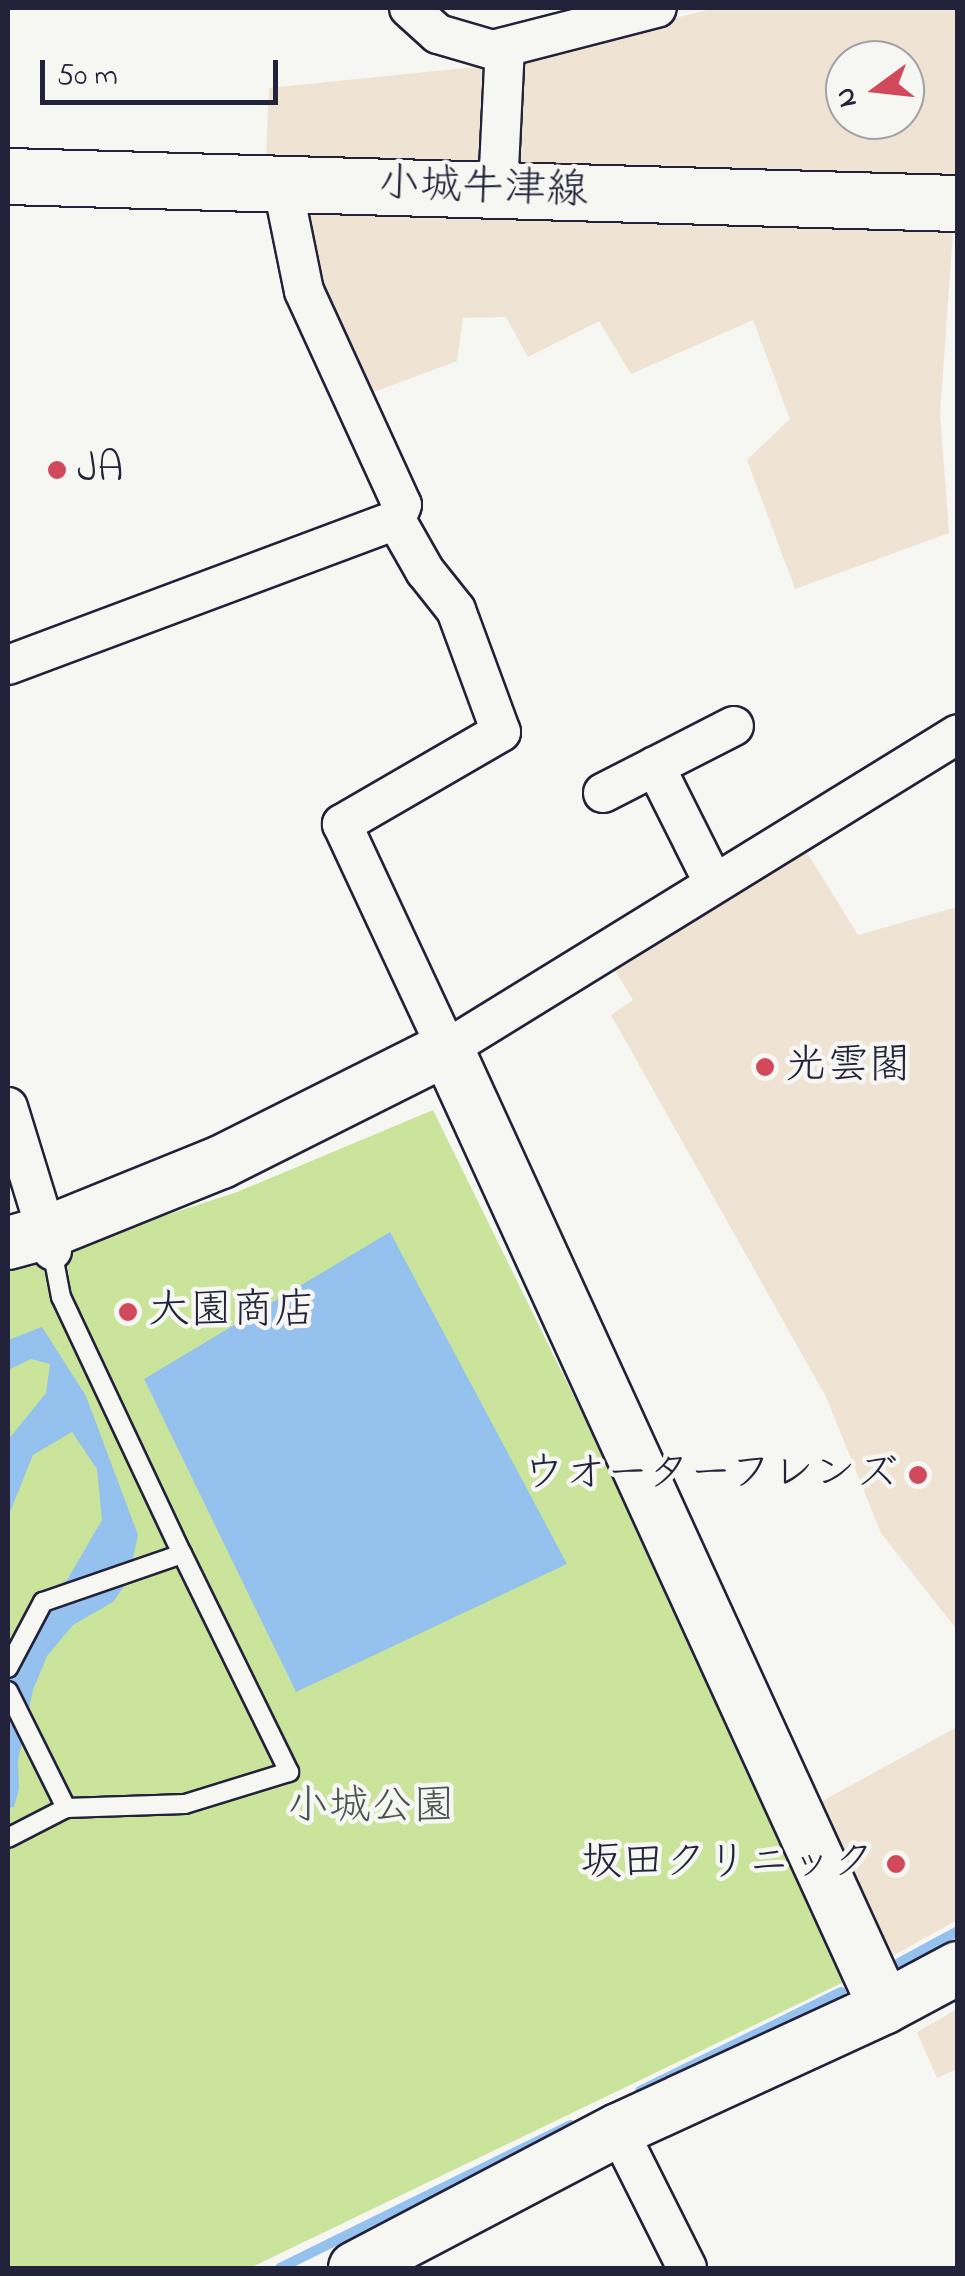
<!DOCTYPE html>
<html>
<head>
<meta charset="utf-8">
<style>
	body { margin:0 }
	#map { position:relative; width:965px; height:2276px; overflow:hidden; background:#f6f6f2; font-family:"Indie Flower","Klee One",sans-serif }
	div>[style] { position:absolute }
	.built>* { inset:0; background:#efe3d4 }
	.green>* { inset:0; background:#cae59b }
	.water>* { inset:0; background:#95c1ee }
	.stream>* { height:10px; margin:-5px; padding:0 5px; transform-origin:5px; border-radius:5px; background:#95c1ee }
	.roads { filter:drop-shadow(2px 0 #22223b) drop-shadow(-2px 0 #22223b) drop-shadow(0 2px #22223b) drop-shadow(0 -2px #22223b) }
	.lane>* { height:18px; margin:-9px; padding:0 9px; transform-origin:9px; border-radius:9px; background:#f6f6f2 }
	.street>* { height:38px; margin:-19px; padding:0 19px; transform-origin:19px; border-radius:19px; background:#f6f6f2 }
	.secondary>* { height:52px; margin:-26px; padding:0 26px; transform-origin:26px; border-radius:26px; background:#f6f6f2 }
	.primary>* { height:55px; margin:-27.5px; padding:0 27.5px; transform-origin:27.5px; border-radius:27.5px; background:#f6f6f2 }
	.dots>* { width:28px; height:28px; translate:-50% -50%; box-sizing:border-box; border:5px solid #f6f6f2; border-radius:50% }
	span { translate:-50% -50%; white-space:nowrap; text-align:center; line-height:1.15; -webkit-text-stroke:9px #f6f6f2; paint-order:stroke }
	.street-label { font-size:42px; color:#22223b }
	.poi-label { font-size:42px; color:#22223b }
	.left { translate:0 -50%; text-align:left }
	.right { translate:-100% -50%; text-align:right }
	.park-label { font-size:42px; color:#4c5353 }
	.frame { position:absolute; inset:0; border:10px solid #22223b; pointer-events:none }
	.north { position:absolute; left:825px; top:40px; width:100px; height:100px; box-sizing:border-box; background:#f6f6f2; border:2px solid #a1a1a9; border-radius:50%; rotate:255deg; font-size:28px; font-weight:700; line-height:40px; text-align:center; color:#22223b }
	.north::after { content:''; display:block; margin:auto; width:35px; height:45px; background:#d1495b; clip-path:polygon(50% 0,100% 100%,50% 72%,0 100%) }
	.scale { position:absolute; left:40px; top:60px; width:238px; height:45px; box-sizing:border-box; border:5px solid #22223b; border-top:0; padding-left:12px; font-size:30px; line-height:35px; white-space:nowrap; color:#22223b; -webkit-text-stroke:8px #f6f6f2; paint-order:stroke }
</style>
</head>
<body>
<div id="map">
	<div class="built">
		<i style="clip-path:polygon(evenodd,715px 8px,957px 8px,955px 176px,266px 158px,269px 88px,485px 66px,715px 8px,845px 60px,905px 60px,905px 120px,845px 120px,845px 60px)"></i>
		<i style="clip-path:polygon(292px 212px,953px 232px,940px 414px,949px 533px,795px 589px,747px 460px,790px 419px,753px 320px,631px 374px,599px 321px,528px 357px,506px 317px,463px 318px,457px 361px,363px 396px)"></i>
		<i style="clip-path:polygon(798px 838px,858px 935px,957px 907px,957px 1630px,881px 1533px,826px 1397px,611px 1015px,633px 1000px,609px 961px)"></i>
		<i style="clip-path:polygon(957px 1727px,957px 1920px,880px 1963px,810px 1808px)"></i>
		<i style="clip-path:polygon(957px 2009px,957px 2069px,937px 2078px,917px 2032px)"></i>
	</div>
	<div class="green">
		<i style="clip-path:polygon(433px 1110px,723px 1700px,846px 1981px,250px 2268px,8px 2268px,8px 1267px,237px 1192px)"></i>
	</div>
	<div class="water">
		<i style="clip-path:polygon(390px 1232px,567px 1564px,296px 1692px,144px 1379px)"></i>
		<i style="clip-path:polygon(42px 1327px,86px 1396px,138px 1535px,128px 1581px,113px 1602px,73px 1625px,47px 1656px,33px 1690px,18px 1761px,19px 1789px,14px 1807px,8px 1808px,8px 1664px,31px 1607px,67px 1580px,102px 1520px,97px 1469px,72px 1432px,33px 1455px,8px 1517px,8px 1440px,46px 1393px,50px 1364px,31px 1359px,8px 1370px,8px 1340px)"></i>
	</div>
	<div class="stream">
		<i style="left:899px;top:1963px;width:67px;rotate:-28.5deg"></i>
		<i style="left:640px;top:2091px;width:224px;rotate:-26.2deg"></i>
		<i style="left:280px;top:2268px;width:324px;rotate:-26.2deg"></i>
	</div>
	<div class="roads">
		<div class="lane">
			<i style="left:8px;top:1668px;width:75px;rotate:-62.1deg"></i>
			<i style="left:43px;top:1602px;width:147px;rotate:-19.1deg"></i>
			<i style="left:182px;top:1554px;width:284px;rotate:-115.2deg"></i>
			<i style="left:61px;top:1297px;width:48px;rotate:-100.8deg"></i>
			<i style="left:8px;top:1691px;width:131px;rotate:63.6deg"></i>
			<i style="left:66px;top:1808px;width:65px;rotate:152.7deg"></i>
			<i style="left:66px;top:1808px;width:119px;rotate:-1.9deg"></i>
			<i style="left:185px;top:1804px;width:109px;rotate:-17.1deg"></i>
			<i style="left:289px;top:1772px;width:243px;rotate:-116.1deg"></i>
		</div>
		<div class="street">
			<i style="left:409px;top:8px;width:39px;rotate:42deg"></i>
			<i style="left:438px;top:34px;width:57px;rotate:16.2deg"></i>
			<i style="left:493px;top:50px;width:169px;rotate:-14.4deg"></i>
			<i style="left:282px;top:183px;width:110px;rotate:78.5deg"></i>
			<i style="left:304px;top:291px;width:235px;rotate:65.4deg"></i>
			<i style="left:402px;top:505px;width:16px;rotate:112deg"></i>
			<i style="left:396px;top:520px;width:59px;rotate:60.4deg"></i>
			<i style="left:425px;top:571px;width:50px;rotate:51.5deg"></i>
			<i style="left:456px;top:610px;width:130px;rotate:69.8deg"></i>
			<i style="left:501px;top:732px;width:184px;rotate:149.9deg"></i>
			<i style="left:342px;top:824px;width:248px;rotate:65deg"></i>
			<i style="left:447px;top:1049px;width:600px;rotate:-31.65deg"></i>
			<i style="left:498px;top:189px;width:142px;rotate:-87.2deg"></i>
			<i style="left:8px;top:665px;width:414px;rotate:-20.5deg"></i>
			<i style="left:655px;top:766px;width:130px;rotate:63.4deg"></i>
			<i style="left:603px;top:793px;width:147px;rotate:-27.1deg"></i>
			<i style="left:8px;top:1107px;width:150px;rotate:72.9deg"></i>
			<i style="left:618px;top:2130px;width:154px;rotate:63.4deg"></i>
		</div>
		<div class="secondary">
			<i style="left:8px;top:1243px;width:41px;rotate:-15.4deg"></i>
			<i style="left:48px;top:1232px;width:187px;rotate:-22deg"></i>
			<i style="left:221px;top:1162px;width:253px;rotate:-26.6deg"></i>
			<i style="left:447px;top:1049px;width:1053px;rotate:65.43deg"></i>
			<i style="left:355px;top:2268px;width:297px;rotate:-27.7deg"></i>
			<i style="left:618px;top:2130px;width:294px;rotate:-24.7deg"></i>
			<i style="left:885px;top:2007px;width:83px;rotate:-28.1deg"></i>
		</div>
		<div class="primary">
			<i style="left:8px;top:176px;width:950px;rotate:1.63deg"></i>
		</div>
	</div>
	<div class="dots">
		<i style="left:57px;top:470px;background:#d1495b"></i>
		<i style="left:765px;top:1067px;background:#d1495b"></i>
		<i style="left:128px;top:1312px;background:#d1495b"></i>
		<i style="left:918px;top:1475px;background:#d1495b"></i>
		<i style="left:896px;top:1864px;background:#d1495b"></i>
	</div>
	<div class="street-label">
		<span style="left:483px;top:189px;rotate:2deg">小城牛津線</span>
	</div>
	<div class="poi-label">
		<span class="left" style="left:77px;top:470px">JA</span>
		<span class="left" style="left:785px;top:1067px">光雲閣</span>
		<span class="left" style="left:148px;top:1312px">大園商店</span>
		<span class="right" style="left:898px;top:1475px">ウオーターフレンズ</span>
		<span class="right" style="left:874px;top:1864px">坂田クリニック</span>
	</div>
	<div class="park-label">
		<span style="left:371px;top:1808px">小城公園</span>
	</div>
	<div class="frame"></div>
	<div class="north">N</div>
	<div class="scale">50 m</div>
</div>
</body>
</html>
